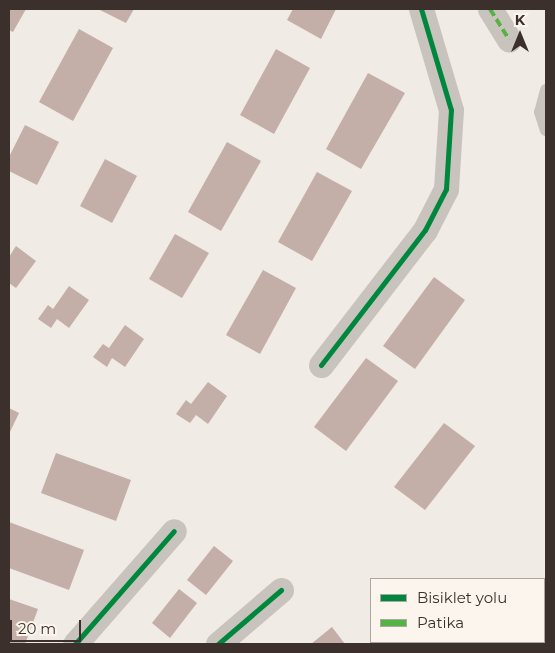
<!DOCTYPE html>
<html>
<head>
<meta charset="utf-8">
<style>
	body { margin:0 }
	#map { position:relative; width:555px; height:653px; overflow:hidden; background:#f0ebe5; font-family:Montserrat,sans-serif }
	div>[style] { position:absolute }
	.building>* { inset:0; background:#c3afa7 }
	.lane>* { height:12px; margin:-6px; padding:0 6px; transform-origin:6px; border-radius:6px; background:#c9c3be }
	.street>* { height:25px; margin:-12.5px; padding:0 12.5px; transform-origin:12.5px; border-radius:12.5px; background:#c9c3be }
	.quiet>* { height:4px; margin-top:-2px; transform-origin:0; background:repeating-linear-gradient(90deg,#57b246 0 8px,transparent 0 12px) }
	.cycleway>* { height:5px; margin:-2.5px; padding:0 2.5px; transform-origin:2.5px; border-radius:2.5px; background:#00873e }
	span { translate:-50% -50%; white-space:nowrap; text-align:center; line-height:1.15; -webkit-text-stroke:4px #fbf5ee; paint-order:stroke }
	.frame { position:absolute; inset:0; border:10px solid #3b302b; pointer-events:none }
	.legend { position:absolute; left:370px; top:578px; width:175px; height:65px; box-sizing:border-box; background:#fbf5ee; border:1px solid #aea6a0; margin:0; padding:6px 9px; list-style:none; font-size:15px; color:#3b302b }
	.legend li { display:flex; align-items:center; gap:10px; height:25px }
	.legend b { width:25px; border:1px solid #aea6a0 }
	.north { position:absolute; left:495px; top:10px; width:50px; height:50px; -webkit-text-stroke:4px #fbf5ee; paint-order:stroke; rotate:0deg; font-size:14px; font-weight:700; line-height:20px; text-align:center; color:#3b302b }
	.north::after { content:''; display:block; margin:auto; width:18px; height:22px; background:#3b302b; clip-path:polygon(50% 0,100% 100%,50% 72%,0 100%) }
	.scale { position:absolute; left:10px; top:620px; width:71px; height:22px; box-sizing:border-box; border:2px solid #3b302b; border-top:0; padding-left:6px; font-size:15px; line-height:18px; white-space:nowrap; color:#3b302b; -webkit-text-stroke:4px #fbf5ee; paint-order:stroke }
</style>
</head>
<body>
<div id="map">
	<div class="building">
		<i style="clip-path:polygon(9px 9px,26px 9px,13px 32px,9px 30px)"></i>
		<i style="clip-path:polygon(98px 9px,134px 9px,126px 23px)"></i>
		<i style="clip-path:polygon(293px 9px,336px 9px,321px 39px,287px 20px)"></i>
		<i style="clip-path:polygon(79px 29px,113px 48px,73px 121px,39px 102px)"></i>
		<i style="clip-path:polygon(276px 49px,310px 68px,274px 134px,240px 115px)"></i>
		<i style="clip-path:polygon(368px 73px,405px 93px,361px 169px,326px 149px)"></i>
		<i style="clip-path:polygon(25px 125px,59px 142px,37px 185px,9px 171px,9px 157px)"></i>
		<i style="clip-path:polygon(227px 142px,261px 161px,221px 231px,188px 212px)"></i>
		<i style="clip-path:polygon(105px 159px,137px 176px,112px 223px,80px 206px)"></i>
		<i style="clip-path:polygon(317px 172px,352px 191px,312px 261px,278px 242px)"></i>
		<i style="clip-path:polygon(175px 234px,209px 253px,182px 298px,149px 279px)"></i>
		<i style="clip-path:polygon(16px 246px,36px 261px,16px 288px,9px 283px,9px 257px)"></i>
		<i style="clip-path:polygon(263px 270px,296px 288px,260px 354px,226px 335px)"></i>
		<i style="clip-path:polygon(434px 277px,465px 300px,415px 369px,383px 346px)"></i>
		<i style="clip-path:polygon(69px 286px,89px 300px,69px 328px,57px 319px,51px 328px,38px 319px,48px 305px,53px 309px)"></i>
		<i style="clip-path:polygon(125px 325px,144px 339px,125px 367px,112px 358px,107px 367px,93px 357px,103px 344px,109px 348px)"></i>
		<i style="clip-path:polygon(366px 358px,398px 381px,346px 451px,314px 427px)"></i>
		<i style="clip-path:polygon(208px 382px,227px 396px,208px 424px,196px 415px,190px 423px,176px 414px,186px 400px,191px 404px)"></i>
		<i style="clip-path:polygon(9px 408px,19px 413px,9px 434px)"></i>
		<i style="clip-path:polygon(444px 423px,475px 446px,425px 510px,394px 487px)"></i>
		<i style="clip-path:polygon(56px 453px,131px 480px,116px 521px,41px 493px)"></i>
		<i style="clip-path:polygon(9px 522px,84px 550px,69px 590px,9px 568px)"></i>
		<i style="clip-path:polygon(214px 546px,233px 561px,206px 595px,187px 580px)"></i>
		<i style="clip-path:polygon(179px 589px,197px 603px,170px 638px,152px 623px)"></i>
		<i style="clip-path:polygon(9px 599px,38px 609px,25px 644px,9px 644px)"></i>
		<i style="clip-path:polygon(332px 627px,345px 644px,311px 644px)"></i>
	</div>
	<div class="lane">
		<i style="left:546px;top:90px;width:23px;rotate:105deg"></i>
		<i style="left:540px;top:112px;width:19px;rotate:72deg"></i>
	</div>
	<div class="street">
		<i style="left:490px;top:9px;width:36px;rotate:58deg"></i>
		<i style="left:321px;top:365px;width:170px;rotate:-52.4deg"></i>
		<i style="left:425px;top:230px;width:46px;rotate:-62.9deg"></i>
		<i style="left:446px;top:189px;width:79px;rotate:-86.4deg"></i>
		<i style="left:451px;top:110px;width:105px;rotate:-106.5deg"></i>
		<i style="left:75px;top:644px;width:150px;rotate:-48.8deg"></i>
		<i style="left:218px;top:644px;width:83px;rotate:-40.6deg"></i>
	</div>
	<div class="quiet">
		<i style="left:490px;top:9px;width:36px;rotate:58deg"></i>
	</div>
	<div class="cycleway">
		<i style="left:321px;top:365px;width:170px;rotate:-52.4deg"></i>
		<i style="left:425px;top:230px;width:46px;rotate:-62.9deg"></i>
		<i style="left:446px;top:189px;width:79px;rotate:-86.4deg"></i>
		<i style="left:451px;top:110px;width:105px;rotate:-106.5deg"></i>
		<i style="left:75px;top:644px;width:150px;rotate:-48.8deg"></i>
		<i style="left:218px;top:644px;width:83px;rotate:-40.6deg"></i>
	</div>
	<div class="frame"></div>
	<ul class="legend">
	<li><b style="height:6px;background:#00873e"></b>Bisiklet yolu</li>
	<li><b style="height:6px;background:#57b246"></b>Patika</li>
	</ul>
	<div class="north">K</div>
	<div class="scale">20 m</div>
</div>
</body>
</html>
